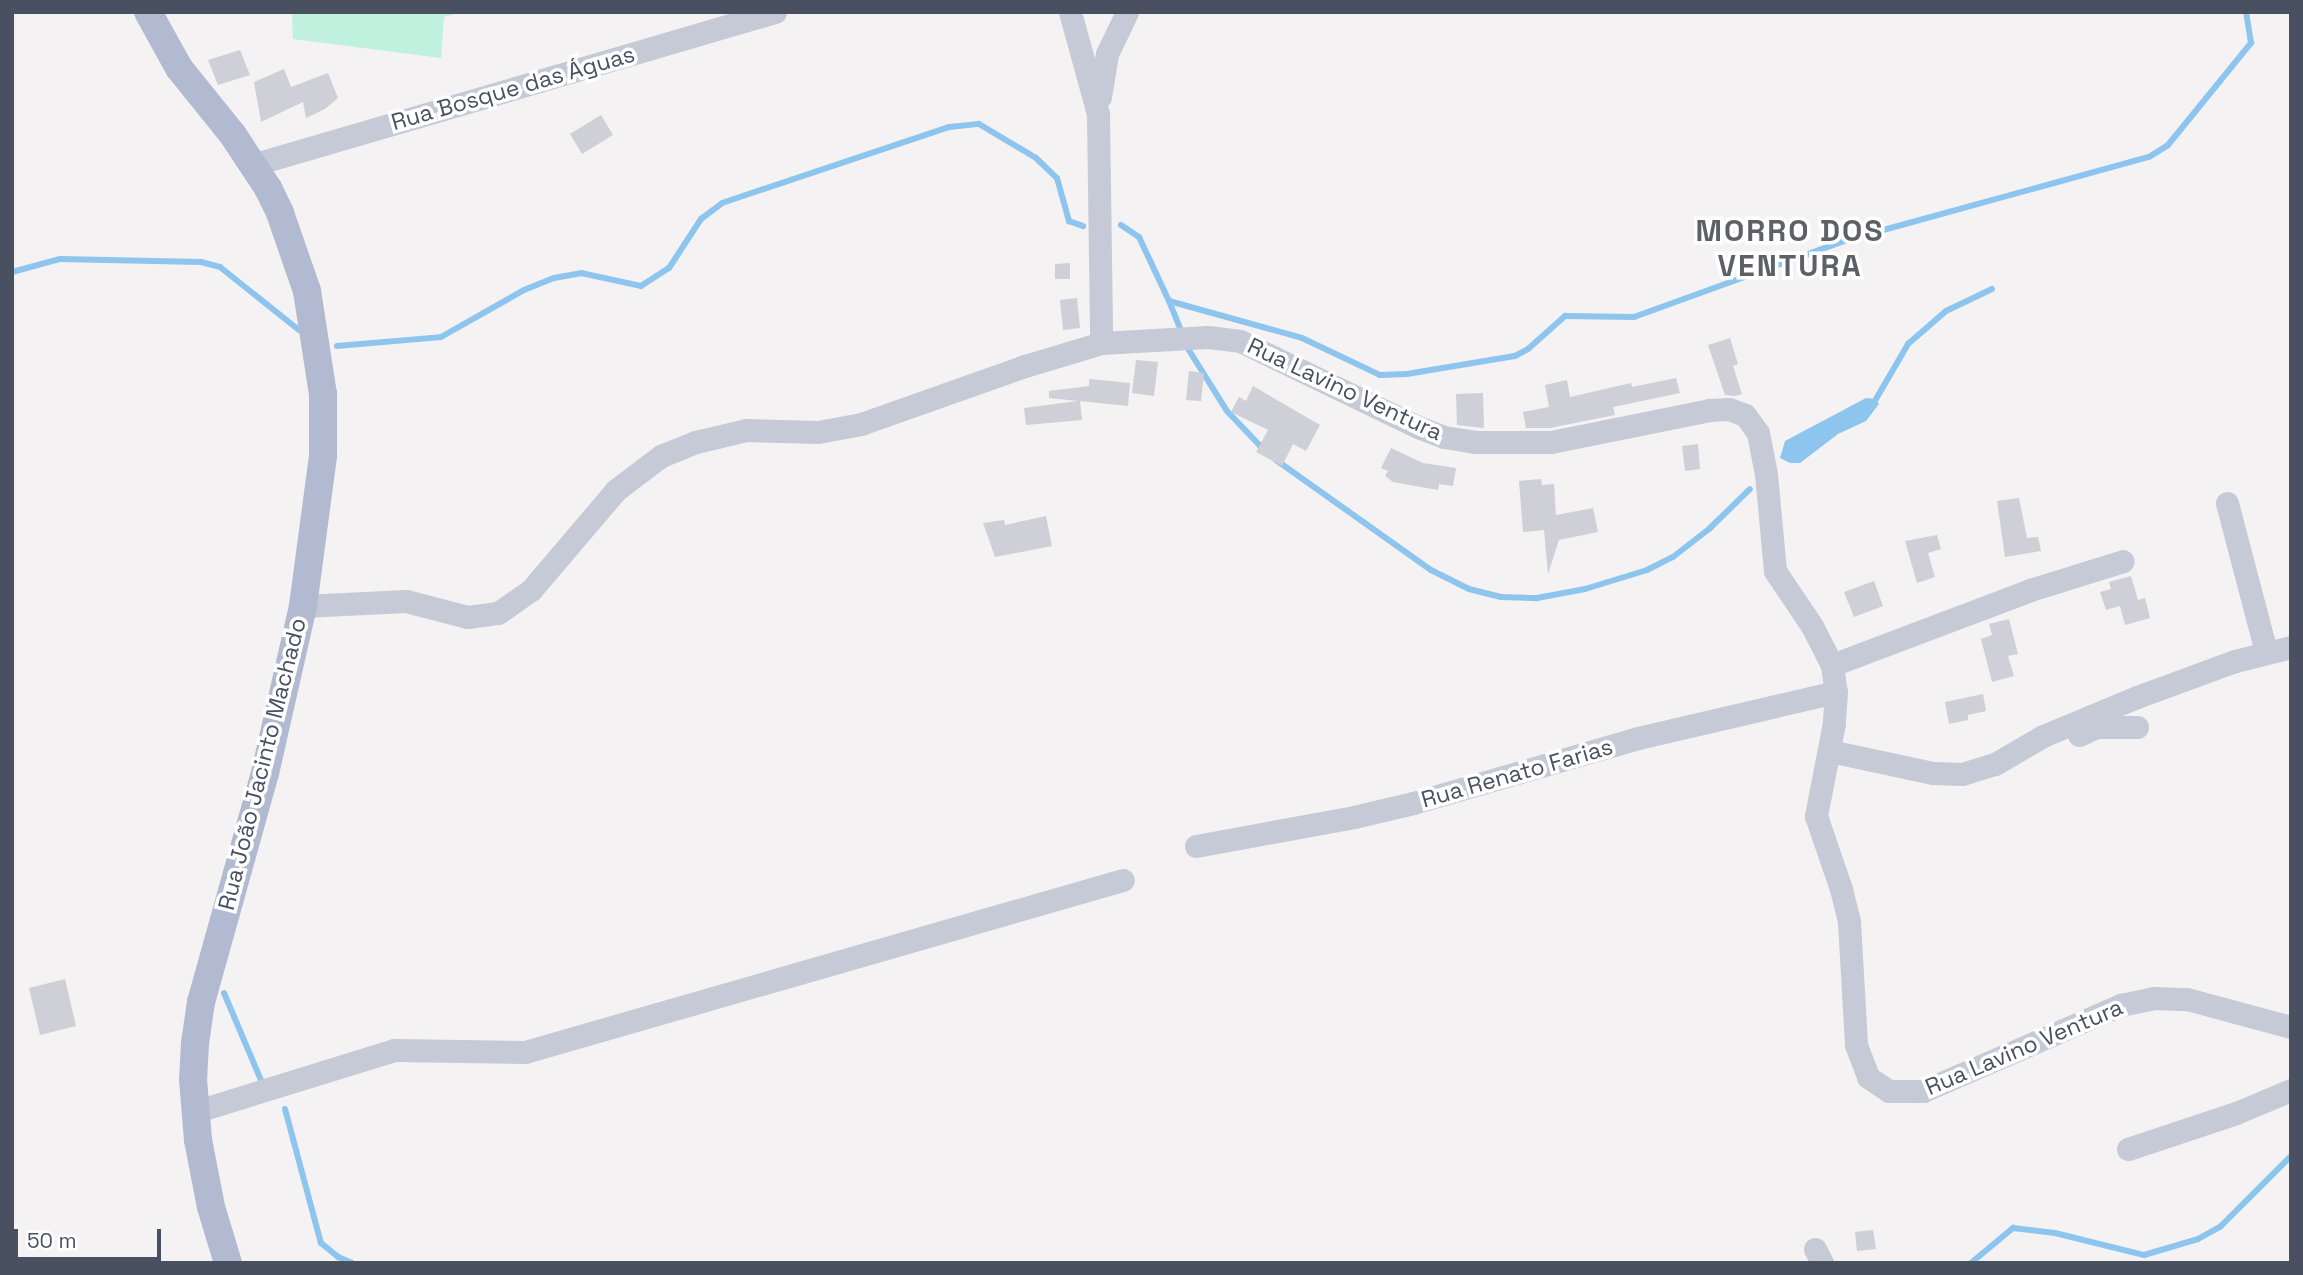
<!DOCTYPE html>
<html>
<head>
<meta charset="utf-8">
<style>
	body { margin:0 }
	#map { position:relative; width:2303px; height:1275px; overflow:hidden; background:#f4f2f2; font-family:"Space Grotesk",sans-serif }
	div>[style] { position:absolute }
	.green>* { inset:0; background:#c0f1de }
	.water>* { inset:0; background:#8dc5ef }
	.stream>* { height:6px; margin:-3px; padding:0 3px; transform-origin:3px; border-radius:3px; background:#8dc5ef }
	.building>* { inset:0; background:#cecfd7 }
	.minor>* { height:23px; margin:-11.5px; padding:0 11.5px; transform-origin:11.5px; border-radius:11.5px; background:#c5cad6 }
	.major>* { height:28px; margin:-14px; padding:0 14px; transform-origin:14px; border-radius:14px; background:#b1bad0 }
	span { translate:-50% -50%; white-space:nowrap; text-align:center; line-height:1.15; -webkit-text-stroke:7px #fff; paint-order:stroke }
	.street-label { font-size:23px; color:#495060 }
	.district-label { font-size:30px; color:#5e6067; font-weight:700; letter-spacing:2px }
	.frame { position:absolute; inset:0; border:14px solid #495060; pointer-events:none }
	.scale { position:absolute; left:14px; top:1229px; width:147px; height:32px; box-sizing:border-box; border:4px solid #495060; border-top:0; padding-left:9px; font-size:21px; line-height:24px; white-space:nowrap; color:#495060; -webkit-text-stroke:5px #fff; paint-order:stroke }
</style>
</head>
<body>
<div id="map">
	<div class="green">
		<i style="clip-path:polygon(287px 12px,463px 12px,444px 17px,441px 58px,293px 39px,292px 15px)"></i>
	</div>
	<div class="water">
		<i style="clip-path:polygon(1866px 398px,1876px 399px,1879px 404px,1866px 421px,1838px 434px,1800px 463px,1790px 463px,1780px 458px,1785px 441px)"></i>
	</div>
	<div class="stream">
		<i style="left:1121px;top:225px;width:22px;rotate:34deg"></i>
		<i style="left:1139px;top:237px;width:71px;rotate:64.9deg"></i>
		<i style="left:1169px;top:301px;width:138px;rotate:15.5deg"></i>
		<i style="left:1302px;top:338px;width:86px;rotate:25.4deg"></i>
		<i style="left:1380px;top:375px;width:27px;rotate:-2deg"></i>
		<i style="left:1407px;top:374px;width:109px;rotate:-9.5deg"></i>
		<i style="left:1515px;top:356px;width:15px;rotate:-28deg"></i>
		<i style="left:1528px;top:349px;width:50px;rotate:-41.7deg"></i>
		<i style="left:1565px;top:316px;width:69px;rotate:0.8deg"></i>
		<i style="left:1634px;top:317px;width:226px;rotate:-19.9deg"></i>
		<i style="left:1847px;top:240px;width:313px;rotate:-15.4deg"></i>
		<i style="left:2149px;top:157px;width:22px;rotate:-32deg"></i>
		<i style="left:2168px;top:145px;width:132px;rotate:-50.9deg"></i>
		<i style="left:2251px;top:43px;width:31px;rotate:-99deg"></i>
		<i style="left:12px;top:272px;width:50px;rotate:-15.2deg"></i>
		<i style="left:60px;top:259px;width:141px;rotate:1.2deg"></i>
		<i style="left:201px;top:262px;width:20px;rotate:15deg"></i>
		<i style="left:220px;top:267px;width:101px;rotate:38.6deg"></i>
		<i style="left:1169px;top:301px;width:31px;rotate:68deg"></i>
		<i style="left:337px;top:346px;width:104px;rotate:-4.9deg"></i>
		<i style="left:441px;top:337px;width:95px;rotate:-29.5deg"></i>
		<i style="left:524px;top:290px;width:32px;rotate:-22deg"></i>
		<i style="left:554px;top:278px;width:27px;rotate:-10deg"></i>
		<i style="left:581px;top:273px;width:61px;rotate:12.2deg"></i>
		<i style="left:641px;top:286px;width:33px;rotate:-33deg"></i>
		<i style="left:669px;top:268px;width:59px;rotate:-56.9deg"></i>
		<i style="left:701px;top:219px;width:26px;rotate:-37deg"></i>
		<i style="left:722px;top:203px;width:239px;rotate:-18.5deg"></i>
		<i style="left:949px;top:127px;width:30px;rotate:-6deg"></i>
		<i style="left:979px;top:124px;width:66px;rotate:30.8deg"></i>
		<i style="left:1036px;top:158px;width:29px;rotate:44deg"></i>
		<i style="left:1057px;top:178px;width:45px;rotate:74.4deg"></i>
		<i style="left:1069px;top:221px;width:15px;rotate:20deg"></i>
		<i style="left:1187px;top:347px;width:75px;rotate:58deg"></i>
		<i style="left:1227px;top:411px;width:55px;rotate:46.5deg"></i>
		<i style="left:1876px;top:399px;width:64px;rotate:-59.8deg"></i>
		<i style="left:1908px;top:344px;width:50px;rotate:-41deg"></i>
		<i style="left:1946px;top:311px;width:51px;rotate:-25.6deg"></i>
		<i style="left:1276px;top:460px;width:190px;rotate:35.4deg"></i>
		<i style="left:1431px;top:570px;width:42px;rotate:26.6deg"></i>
		<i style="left:1469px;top:589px;width:33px;rotate:14deg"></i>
		<i style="left:1501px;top:597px;width:36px;rotate:2deg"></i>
		<i style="left:1537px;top:598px;width:49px;rotate:-10.6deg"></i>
		<i style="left:1585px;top:589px;width:65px;rotate:-17deg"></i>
		<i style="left:1647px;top:570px;width:29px;rotate:-27deg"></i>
		<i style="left:1673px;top:557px;width:46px;rotate:-37.9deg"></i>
		<i style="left:1709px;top:529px;width:57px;rotate:-44.3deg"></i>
		<i style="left:224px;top:993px;width:95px;rotate:67deg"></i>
		<i style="left:285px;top:1109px;width:139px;rotate:75deg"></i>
		<i style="left:321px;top:1243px;width:22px;rotate:39deg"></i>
		<i style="left:338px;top:1257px;width:15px;rotate:23deg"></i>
		<i style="left:1971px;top:1263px;width:55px;rotate:-39.8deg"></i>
		<i style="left:2013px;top:1228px;width:42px;rotate:6.8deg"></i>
		<i style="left:2055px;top:1233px;width:92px;rotate:13.9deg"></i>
		<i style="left:2144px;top:1255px;width:56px;rotate:-16.5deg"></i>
		<i style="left:2198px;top:1239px;width:25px;rotate:-29deg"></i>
		<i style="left:2220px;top:1227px;width:100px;rotate:-45deg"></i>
	</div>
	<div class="building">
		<i style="clip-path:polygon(240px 50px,250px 75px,218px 85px,208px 60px)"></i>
		<i style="clip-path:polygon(284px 69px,291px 87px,328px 73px,338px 98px,325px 109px,306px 118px,303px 102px,261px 122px,254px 82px)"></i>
		<i style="clip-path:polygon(601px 115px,613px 135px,582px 154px,570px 134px)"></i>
		<i style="clip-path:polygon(1070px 263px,1070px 279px,1055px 279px,1055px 264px)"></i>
		<i style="clip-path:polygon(1077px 298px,1080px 328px,1063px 330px,1060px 300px)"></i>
		<i style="clip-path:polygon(1730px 338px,1738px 364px,1733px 366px,1742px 394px,1735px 396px,1725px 395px,1708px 345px)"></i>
		<i style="clip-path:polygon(1136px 360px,1158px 362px,1154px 396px,1132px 393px)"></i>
		<i style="clip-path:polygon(1189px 371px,1204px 373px,1201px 401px,1186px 400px)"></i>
		<i style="clip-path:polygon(1676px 378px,1680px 393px,1613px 407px,1615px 415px,1550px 428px,1526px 428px,1523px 412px,1549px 407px,1545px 385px,1567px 380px,1570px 397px,1631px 383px,1632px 387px)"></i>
		<i style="clip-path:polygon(1089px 379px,1130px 383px,1128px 406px,1080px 401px,1082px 420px,1026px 425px,1024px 408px,1078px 401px,1049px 398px,1049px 391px,1089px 386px)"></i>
		<i style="clip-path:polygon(1253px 386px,1320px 425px,1306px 451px,1293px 444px,1282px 466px,1256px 452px,1268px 430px,1231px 412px,1239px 397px,1246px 401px)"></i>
		<i style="clip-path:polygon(1483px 393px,1484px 428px,1457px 425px,1456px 394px)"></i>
		<i style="clip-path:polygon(1698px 444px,1700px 469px,1685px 471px,1682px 446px)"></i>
		<i style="clip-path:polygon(1391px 448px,1423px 463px,1456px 468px,1453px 486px,1439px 484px,1438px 490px,1393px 482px,1385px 476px,1388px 471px,1381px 468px)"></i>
		<i style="clip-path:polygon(1541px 479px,1542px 485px,1554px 484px,1556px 515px,1593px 508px,1598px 532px,1559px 540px,1548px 574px,1544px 530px,1523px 532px,1519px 481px)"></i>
		<i style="clip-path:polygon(2019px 498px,2027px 538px,2038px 537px,2041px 551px,2005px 557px,1997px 501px)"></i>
		<i style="clip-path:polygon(1046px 516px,1052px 546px,995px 557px,983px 523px,1004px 520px,1005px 525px)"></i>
		<i style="clip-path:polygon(1937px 535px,1941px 549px,1928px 553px,1935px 577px,1917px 583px,1905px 541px)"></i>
		<i style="clip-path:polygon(2131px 576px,2138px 600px,2145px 598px,2150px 618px,2125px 625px,2120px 606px,2106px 610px,2100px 592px,2111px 589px,2109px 582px)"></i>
		<i style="clip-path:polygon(1874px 581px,1883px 606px,1854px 617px,1844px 592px)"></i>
		<i style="clip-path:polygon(2009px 619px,2018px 654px,2008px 656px,2014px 676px,1992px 682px,1981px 639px,1992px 635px,1989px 624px)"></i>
		<i style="clip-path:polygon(1983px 694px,1986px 711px,1968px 715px,1968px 720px,1949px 724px,1945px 702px)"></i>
		<i style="clip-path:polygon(65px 979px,76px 1026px,40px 1035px,29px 988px)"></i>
		<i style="clip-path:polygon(1873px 1230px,1876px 1249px,1857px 1251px,1855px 1232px)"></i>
	</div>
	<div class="minor">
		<i style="left:1070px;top:12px;width:106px;rotate:74.6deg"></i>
		<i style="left:1098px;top:114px;width:229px;rotate:89.2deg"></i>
		<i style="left:1100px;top:97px;width:44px;rotate:-80.8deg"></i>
		<i style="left:1107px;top:54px;width:47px;rotate:-64.5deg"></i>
		<i style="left:252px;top:165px;width:545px;rotate:-16.31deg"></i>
		<i style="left:2227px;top:503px;width:154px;rotate:75.3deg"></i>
		<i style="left:303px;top:606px;width:103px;rotate:-2.8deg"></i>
		<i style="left:406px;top:601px;width:64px;rotate:14.5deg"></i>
		<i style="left:468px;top:617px;width:30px;rotate:-8deg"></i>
		<i style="left:498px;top:613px;width:40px;rotate:-34.9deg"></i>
		<i style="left:531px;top:590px;width:131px;rotate:-49.6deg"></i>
		<i style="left:616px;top:490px;width:56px;rotate:-37.1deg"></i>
		<i style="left:661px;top:456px;width:38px;rotate:-22deg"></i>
		<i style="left:696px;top:442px;width:51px;rotate:-13.5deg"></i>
		<i style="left:746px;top:430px;width:72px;rotate:1.6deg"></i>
		<i style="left:818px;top:432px;width:44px;rotate:-10.5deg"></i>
		<i style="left:861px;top:424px;width:174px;rotate:-19.5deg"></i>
		<i style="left:1025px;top:366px;width:79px;rotate:-16.8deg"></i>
		<i style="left:1101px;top:343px;width:107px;rotate:-3.2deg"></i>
		<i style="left:1208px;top:337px;width:32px;rotate:7deg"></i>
		<i style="left:1240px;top:341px;width:198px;rotate:25.8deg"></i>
		<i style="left:1418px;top:427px;width:28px;rotate:21deg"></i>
		<i style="left:1444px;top:437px;width:30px;rotate:9deg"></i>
		<i style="left:1474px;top:442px;width:77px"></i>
		<i style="left:1551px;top:442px;width:161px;rotate:-11.4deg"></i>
		<i style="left:1709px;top:410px;width:20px;rotate:-3deg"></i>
		<i style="left:1729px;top:409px;width:17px;rotate:21deg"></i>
		<i style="left:1745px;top:415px;width:22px;rotate:54deg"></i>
		<i style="left:1758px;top:433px;width:42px;rotate:79deg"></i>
		<i style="left:1766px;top:474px;width:97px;rotate:84.7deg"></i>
		<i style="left:1775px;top:571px;width:66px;rotate:56.1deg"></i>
		<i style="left:1812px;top:626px;width:44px;rotate:62.9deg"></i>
		<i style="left:1832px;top:665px;width:27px;rotate:82deg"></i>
		<i style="left:1836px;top:692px;width:31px;rotate:94deg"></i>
		<i style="left:1834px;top:723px;width:95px;rotate:101deg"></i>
		<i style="left:1816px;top:816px;width:77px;rotate:71.1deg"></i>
		<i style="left:1841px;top:889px;width:34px;rotate:76deg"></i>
		<i style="left:1849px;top:922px;width:123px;rotate:86.7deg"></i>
		<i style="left:1856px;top:1045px;width:34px;rotate:69deg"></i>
		<i style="left:1868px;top:1077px;width:25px;rotate:34deg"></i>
		<i style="left:1889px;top:1091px;width:34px"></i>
		<i style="left:1923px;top:1091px;width:216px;rotate:-23.5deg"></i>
		<i style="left:2121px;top:1005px;width:34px;rotate:-12deg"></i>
		<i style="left:2154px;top:998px;width:33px;rotate:2deg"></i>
		<i style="left:2187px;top:999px;width:108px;rotate:15.1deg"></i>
		<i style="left:1832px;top:665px;width:212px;rotate:-20.7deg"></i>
		<i style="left:2030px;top:590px;width:97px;rotate:-17.3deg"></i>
		<i style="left:2079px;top:735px;width:19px;rotate:-25deg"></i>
		<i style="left:2096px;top:727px;width:41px"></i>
		<i style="left:1830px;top:751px;width:105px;rotate:12.1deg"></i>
		<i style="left:1933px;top:773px;width:29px;rotate:2deg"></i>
		<i style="left:1962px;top:774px;width:34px;rotate:-17deg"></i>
		<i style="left:1995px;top:764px;width:56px;rotate:-30.3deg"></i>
		<i style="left:2043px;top:736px;width:102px;rotate:-22.5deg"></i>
		<i style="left:2137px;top:697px;width:104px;rotate:-20.2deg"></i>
		<i style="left:2235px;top:661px;width:58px;rotate:-14deg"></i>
		<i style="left:1196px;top:846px;width:161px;rotate:-10.4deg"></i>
		<i style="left:1354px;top:817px;width:61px;rotate:-13.3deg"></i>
		<i style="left:1413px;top:803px;width:234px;rotate:-16.1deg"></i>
		<i style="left:1638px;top:738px;width:203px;rotate:-13.1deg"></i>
		<i style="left:194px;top:1112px;width:209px;rotate:-17.2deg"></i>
		<i style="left:394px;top:1050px;width:131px;rotate:0.9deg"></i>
		<i style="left:525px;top:1052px;width:622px;rotate:-16.05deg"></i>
		<i style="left:2128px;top:1149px;width:114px;rotate:-18.4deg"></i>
		<i style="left:2236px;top:1113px;width:60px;rotate:-22.7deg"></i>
		<i style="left:1815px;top:1249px;width:16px;rotate:63deg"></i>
	</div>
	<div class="major">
		<i style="left:148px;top:12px;width:64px;rotate:61deg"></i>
		<i style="left:179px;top:68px;width:86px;rotate:51.1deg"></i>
		<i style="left:233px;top:135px;width:64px;rotate:56.6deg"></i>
		<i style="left:268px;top:188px;width:28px;rotate:64deg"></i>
		<i style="left:280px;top:213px;width:83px;rotate:70.9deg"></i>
		<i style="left:307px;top:291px;width:104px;rotate:81.2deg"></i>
		<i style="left:323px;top:394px;width:62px;rotate:90deg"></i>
		<i style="left:323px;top:456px;width:151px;rotate:97.6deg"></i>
		<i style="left:303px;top:606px;width:171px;rotate:102.8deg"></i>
		<i style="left:265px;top:773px;width:238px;rotate:105.6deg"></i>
		<i style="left:201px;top:1002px;width:41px;rotate:98.3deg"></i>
		<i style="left:195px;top:1043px;width:36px;rotate:93deg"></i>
		<i style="left:193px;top:1079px;width:61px;rotate:85.3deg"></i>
		<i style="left:198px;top:1140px;width:68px;rotate:79deg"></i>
		<i style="left:211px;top:1207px;width:59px;rotate:73.1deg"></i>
	</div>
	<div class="street-label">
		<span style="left:513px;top:88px;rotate:-16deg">Rua Bosque das Águas</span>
		<span style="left:1345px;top:389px;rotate:25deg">Rua Lavino Ventura</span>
		<span style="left:262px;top:764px;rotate:-76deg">Rua João Jacinto Machado</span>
		<span style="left:1517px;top:773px;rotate:-16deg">Rua Renato Farias</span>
		<span style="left:2024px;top:1047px;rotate:-23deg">Rua Lavino Ventura</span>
	</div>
	<div class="district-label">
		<span style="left:1790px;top:248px">MORRO DOS<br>VENTURA</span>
	</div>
	<div class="frame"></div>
	<div class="scale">50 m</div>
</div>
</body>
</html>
